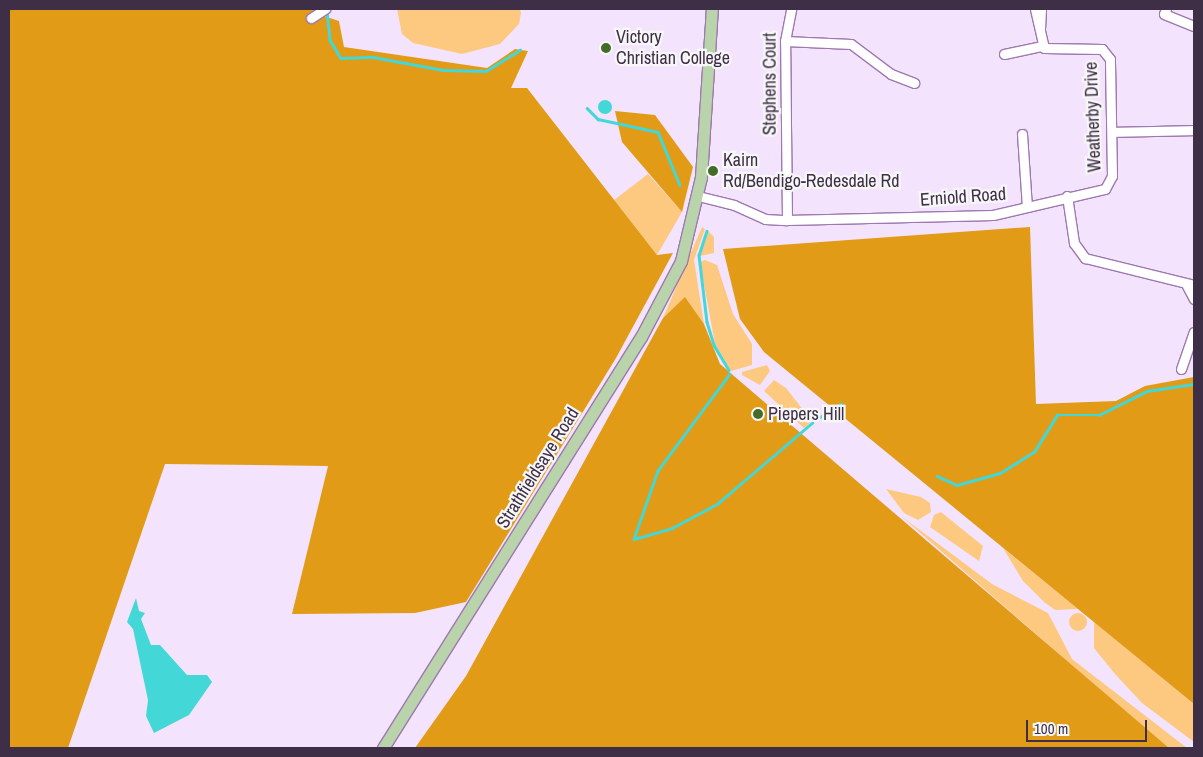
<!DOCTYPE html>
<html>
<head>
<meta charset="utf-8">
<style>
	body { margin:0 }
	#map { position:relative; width:1203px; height:757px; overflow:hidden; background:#f4e3fc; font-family:"Archivo Narrow",sans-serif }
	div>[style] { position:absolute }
	.green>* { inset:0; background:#fdc981 }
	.round { border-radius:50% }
	.forest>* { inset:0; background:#e29b16 }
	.water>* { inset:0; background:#43d7d7 }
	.stream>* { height:2.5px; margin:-1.25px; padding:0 1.25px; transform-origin:1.25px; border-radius:1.25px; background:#43d7d7 }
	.roads { filter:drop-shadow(1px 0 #9e78b0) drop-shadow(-1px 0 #9e78b0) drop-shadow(0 1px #9e78b0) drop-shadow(0 -1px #9e78b0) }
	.minor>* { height:9px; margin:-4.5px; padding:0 4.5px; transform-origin:4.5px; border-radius:4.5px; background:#fff }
	.major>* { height:11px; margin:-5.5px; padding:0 5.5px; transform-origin:5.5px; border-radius:5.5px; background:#b9d4aa }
	.dots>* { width:14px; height:14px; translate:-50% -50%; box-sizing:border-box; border:2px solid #f7f7f7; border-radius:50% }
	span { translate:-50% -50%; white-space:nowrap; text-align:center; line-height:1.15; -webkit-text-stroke:4.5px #f7f7f7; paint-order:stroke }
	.poi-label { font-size:18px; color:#3e2e46 }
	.left { translate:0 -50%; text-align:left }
	.street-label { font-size:18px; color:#3e2e46 }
	.frame { position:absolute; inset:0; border:10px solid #3e2e46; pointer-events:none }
	.scale { position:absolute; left:1026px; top:720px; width:121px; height:22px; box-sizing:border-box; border:2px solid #3e2e46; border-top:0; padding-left:6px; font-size:15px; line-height:18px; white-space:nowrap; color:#3e2e46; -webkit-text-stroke:4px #f7f7f7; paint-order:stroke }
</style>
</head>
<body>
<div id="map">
	<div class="green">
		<i style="clip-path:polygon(397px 9px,520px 9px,521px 13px,519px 24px,500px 44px,462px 54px,413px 43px,402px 34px)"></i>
		<i style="clip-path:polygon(648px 174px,682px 212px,657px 255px,614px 200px)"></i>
		<i style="clip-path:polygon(702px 227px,705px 229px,694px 260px,704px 324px,685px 298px,663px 318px)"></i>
		<i style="clip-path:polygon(708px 231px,714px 237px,714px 253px,700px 256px)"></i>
		<i style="clip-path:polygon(705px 260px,717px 265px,733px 314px,752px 344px,752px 365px,731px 371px,715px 344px,700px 262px)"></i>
		<i style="clip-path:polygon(767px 365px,770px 371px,760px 385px,742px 375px,742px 372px)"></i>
		<i style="clip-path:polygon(774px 380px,786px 388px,812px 421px,804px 428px,764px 391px)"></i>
		<i style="clip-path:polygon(886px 489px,921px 497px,930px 503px,931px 512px,918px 520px,904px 513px)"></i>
		<i style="clip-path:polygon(941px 512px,983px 546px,979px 561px,930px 527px,934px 515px)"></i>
		<i style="clip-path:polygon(901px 516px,992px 584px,1048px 613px,1072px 659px,1187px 748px,1169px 748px,1146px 730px)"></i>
		<i style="clip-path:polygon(1003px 548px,1078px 609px,1055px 610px,1044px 602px,1023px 581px)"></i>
		<i class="round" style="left:1069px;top:613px;width:18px;height:18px"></i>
		<i style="clip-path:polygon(1094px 622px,1194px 704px,1194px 742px,1142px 703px,1115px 674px,1094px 648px)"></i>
	</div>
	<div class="forest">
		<i style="clip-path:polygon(9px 9px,320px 9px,317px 14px,339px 21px,344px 47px,487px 68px,515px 49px,528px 51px,511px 88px,527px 88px,657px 255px,673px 253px,616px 358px,466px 602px,415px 613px,292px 614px,328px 466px,165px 464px,68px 748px,9px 748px)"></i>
		<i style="clip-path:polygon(615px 111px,655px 115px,693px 167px,682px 212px,622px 142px)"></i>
		<i style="clip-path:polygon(1030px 227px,1036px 404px,1116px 401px,1145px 386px,1194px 377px,1194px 704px,764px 352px,740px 319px,723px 249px)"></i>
		<i style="clip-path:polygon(685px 297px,704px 324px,720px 364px,1169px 748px,415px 748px,466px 676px,663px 318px)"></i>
	</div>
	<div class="water">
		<i class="round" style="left:598px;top:100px;width:14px;height:14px"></i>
		<i style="clip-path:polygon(136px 598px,139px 611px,145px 613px,141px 619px,151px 645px,160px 645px,187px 675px,207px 675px,212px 682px,189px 715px,154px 733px,146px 716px,148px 700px,133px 629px,127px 622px)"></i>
	</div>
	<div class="stream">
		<i style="left:327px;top:11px;width:29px;rotate:84deg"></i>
		<i style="left:330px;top:40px;width:21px;rotate:59deg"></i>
		<i style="left:341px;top:58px;width:32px;rotate:-2deg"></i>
		<i style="left:373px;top:57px;width:71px;rotate:10.5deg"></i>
		<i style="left:443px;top:70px;width:43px;rotate:1.3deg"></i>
		<i style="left:486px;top:71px;width:40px;rotate:-32deg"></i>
		<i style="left:587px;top:108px;width:16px;rotate:45deg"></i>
		<i style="left:598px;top:119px;width:61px;rotate:12.2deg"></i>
		<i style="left:658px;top:132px;width:57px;rotate:67.5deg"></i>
		<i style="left:707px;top:231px;width:25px;rotate:108deg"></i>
		<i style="left:699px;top:255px;width:67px;rotate:83.2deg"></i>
		<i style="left:707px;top:322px;width:24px;rotate:73deg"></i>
		<i style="left:714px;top:345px;width:29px;rotate:59deg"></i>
		<i style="left:730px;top:374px;width:121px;rotate:126.6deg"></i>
		<i style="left:658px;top:471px;width:72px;rotate:109.4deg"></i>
		<i style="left:634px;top:539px;width:40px;rotate:-16deg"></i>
		<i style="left:672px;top:528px;width:51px;rotate:-28.1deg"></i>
		<i style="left:717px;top:504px;width:125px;rotate:-40.5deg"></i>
		<i style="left:820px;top:417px;width:25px;rotate:-32deg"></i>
		<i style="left:937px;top:476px;width:22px;rotate:24deg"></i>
		<i style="left:957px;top:485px;width:45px;rotate:-15.6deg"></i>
		<i style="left:1000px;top:473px;width:40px;rotate:-32deg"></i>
		<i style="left:1034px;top:452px;width:44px;rotate:-58.1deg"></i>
		<i style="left:1057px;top:415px;width:42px"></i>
		<i style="left:1099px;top:415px;width:54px;rotate:-26.6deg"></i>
		<i style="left:1147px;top:391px;width:48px;rotate:-8.5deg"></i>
	</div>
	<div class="roads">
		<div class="minor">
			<i style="left:1166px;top:9px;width:5px;rotate:112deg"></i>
			<i style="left:1164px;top:14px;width:32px;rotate:22deg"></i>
			<i style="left:311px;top:18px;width:17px;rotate:-33deg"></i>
			<i style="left:1040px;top:29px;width:20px;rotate:-87deg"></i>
			<i style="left:785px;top:41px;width:66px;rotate:2.6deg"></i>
			<i style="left:851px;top:44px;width:50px;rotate:36.9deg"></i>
			<i style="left:891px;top:74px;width:25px;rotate:21deg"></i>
			<i style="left:1004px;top:54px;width:39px;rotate:-12deg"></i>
			<i style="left:1113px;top:132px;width:81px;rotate:-1.4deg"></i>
			<i style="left:1022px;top:134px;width:73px;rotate:86.1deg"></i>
			<i style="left:698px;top:196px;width:37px;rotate:14deg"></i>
			<i style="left:734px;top:205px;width:34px;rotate:24deg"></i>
			<i style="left:765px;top:219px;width:22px;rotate:3deg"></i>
			<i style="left:787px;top:220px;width:206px;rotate:-1.4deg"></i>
			<i style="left:993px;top:215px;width:115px;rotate:-13.1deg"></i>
			<i style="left:1105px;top:189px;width:15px;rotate:-62deg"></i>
			<i style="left:1112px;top:176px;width:117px;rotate:-91deg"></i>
			<i style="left:1110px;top:59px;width:13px;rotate:-129deg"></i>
			<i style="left:1102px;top:49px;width:58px;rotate:-179deg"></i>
			<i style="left:1044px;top:48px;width:40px;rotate:-103deg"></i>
			<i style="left:1067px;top:196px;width:48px;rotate:81.5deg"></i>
			<i style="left:1074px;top:243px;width:19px;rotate:54deg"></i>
			<i style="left:1085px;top:258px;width:112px;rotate:13.9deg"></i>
			<i style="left:787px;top:220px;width:179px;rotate:-90.6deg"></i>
			<i style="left:785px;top:41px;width:33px;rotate:-79deg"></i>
			<i style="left:1187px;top:286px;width:15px;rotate:62deg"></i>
			<i style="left:1181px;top:369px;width:39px;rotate:-71deg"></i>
		</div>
		<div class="major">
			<i style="left:383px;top:748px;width:485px;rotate:-57.9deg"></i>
			<i style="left:641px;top:337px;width:86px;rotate:-62.2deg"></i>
			<i style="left:681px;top:261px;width:86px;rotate:-76.6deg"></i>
			<i style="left:701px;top:177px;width:168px;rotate:-86.3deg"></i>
		</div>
	</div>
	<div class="dots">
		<i style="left:606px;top:48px;background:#436c28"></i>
		<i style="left:713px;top:171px;background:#436c28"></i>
		<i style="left:758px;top:414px;background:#436c28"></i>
	</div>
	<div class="poi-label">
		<span class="left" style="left:616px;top:48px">Victory<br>Christian College</span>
		<span class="left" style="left:723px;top:171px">Kairn<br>Rd/Bendigo-Redesdale Rd</span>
		<span class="left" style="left:768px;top:414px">Piepers Hill</span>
	</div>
	<div class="street-label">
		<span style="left:770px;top:84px;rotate:-90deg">Stephens Court</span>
		<span style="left:1093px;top:117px;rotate:-92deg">Weatherby Drive</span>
		<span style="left:963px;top:197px;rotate:-4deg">Erniold Road</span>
		<span style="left:538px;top:468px;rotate:-58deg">Strathfieldsaye Road</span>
	</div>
	<div class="frame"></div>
	<div class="scale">100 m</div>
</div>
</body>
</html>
